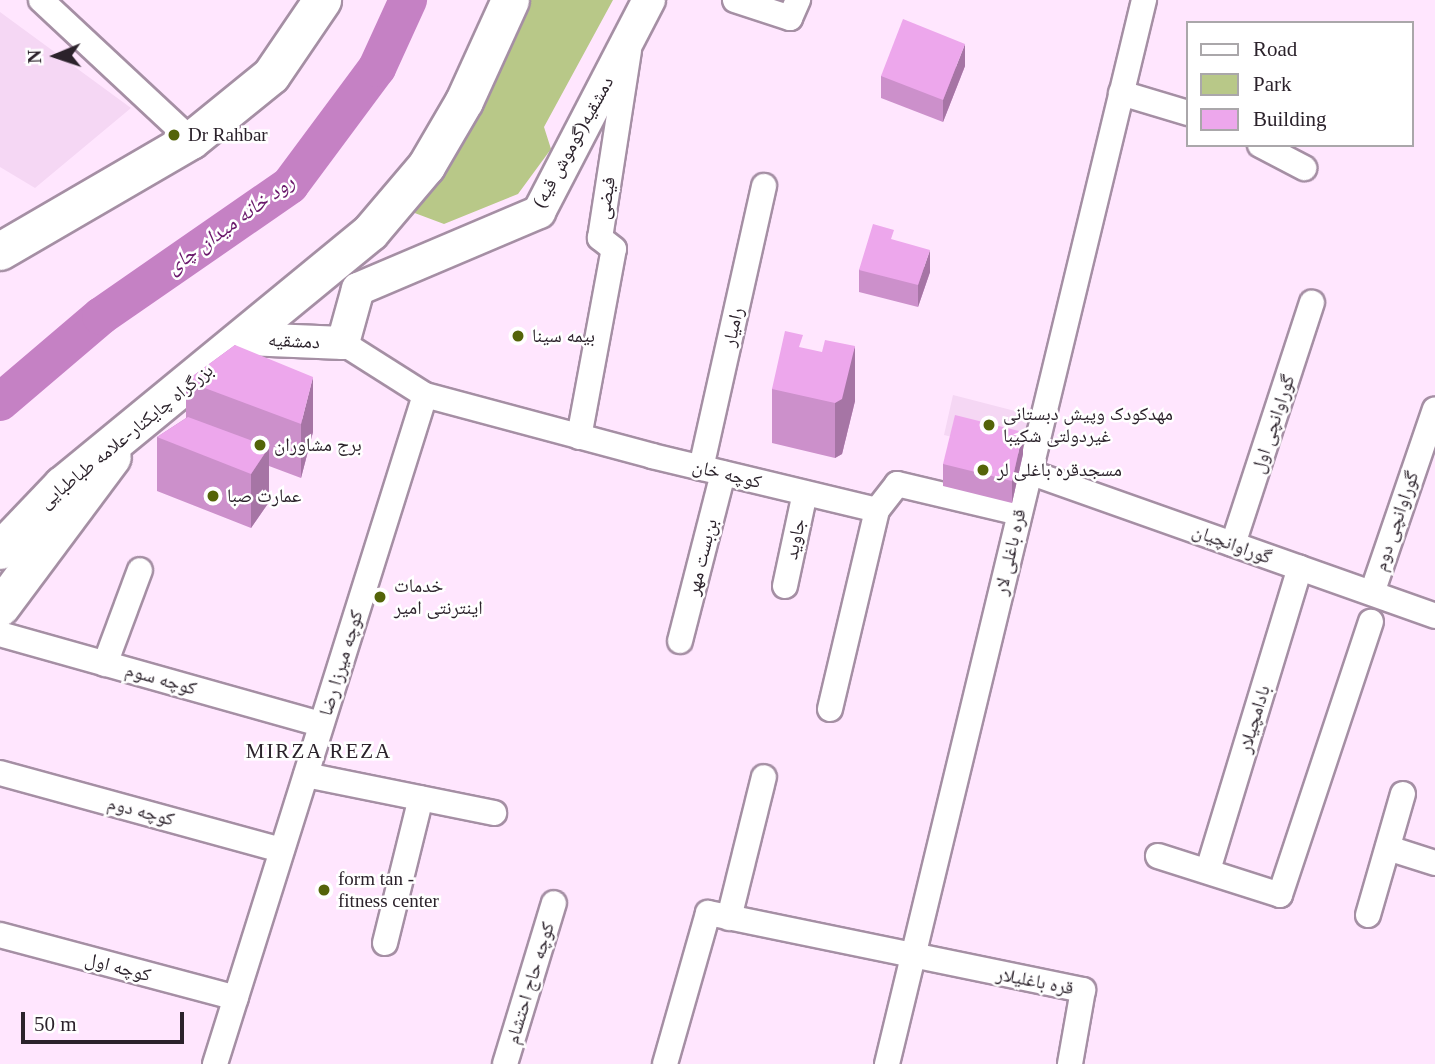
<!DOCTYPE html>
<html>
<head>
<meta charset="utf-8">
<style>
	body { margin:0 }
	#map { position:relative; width:1435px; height:1064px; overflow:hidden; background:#ffe6fe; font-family:"Times New Roman","Noto Naskh Arabic",serif }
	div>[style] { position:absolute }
	.built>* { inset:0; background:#f5d7f4 }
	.green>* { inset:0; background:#b8c888 }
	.river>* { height:38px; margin:-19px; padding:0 19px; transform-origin:19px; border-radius:19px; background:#c581c4 }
	.roads { filter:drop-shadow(2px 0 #a58fa4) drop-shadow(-2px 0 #a58fa4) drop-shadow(0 2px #a58fa4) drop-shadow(0 -2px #a58fa4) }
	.minor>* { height:24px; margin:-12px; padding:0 12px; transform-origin:12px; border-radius:12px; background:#fff }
	.major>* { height:32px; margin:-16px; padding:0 16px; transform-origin:16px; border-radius:16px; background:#fff }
	.highway>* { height:37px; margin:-18.5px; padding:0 18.5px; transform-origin:18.5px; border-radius:18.5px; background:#fff }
	.wall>* { inset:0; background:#cc90cb }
	.shaded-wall>* { inset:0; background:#a675a5 }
	.building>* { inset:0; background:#eda7ec }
	.dots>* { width:19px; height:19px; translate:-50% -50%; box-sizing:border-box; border:4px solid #fff; border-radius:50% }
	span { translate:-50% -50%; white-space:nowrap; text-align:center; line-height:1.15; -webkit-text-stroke:5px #fff; paint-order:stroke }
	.poi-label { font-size:19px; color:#2b222b }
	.left { translate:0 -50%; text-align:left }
	.street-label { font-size:19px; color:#2b222b }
	.water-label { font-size:21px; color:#6a186b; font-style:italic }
	.neighbourhood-label { font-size:21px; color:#2b222b; letter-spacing:2px }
	.legend { position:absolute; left:1186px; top:21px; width:228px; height:126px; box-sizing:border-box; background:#fff; border:2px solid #aaa7aa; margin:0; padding:9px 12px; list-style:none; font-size:21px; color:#2b222b }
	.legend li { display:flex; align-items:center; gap:14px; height:35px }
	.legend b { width:35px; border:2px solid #aaa7aa }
	.north { position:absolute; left:21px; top:21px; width:70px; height:70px; -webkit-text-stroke:5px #fff; paint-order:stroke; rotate:268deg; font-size:19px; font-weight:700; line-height:28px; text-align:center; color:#2b222b }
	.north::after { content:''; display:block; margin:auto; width:24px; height:32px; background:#2b222b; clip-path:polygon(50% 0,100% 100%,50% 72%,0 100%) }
	.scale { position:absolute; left:21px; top:1012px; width:163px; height:32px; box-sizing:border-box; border:4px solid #2b222b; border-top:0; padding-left:9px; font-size:21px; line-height:24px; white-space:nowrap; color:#2b222b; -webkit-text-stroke:5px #fff; paint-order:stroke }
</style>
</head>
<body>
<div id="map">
	<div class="built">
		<i style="clip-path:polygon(0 12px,131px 108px,35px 188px,0 167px)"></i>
		<i style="clip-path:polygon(953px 395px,1035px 416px,1023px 454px,944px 435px)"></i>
	</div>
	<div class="green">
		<i style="clip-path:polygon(531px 0,613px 0,544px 127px,551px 149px,518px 194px,444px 224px,412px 212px)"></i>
	</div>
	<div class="river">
		<i style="left:0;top:402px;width:133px;rotate:-40.4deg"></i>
		<i style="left:101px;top:316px;width:230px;rotate:-34.7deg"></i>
		<i style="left:290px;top:185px;width:146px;rotate:-53.4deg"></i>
		<i style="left:377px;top:68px;width:75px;rotate:-65.5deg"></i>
	</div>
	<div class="roads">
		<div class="minor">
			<i style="left:41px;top:0;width:205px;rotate:43deg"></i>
			<i style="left:735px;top:0;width:58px;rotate:18.1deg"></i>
			<i style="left:790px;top:18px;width:20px;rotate:-66deg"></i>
			<i style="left:1121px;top:93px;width:70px;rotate:16.6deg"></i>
			<i style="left:1260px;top:145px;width:50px;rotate:27.6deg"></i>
			<i style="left:343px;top:343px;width:97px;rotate:32.4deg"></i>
			<i style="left:425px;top:395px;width:235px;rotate:15deg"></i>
			<i style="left:652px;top:456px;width:231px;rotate:13.5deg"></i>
			<i style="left:877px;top:510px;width:33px;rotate:-52deg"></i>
			<i style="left:897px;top:484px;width:126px;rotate:13.3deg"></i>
			<i style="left:579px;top:437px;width:191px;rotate:-79.5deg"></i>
			<i style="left:614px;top:249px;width:18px;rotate:-142deg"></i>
			<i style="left:600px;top:238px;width:189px;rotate:-81.2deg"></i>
			<i style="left:701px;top:468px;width:289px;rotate:-77.4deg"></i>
			<i style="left:1029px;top:472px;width:431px;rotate:19.5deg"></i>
			<i style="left:1233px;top:544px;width:254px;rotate:-71.9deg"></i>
			<i style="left:785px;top:586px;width:95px;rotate:-77.9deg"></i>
			<i style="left:1372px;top:593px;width:194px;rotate:-71.1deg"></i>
			<i style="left:0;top:634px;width:333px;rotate:15.7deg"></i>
			<i style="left:680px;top:641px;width:173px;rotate:-75.6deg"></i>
			<i style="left:105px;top:664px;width:100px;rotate:-69.6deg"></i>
			<i style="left:830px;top:709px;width:204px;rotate:-76.7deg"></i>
			<i style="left:0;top:773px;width:292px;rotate:15.3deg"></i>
			<i style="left:306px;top:775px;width:192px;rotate:11.4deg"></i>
			<i style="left:1388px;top:848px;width:49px;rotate:17.7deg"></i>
			<i style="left:1158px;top:856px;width:128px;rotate:17.7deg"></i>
			<i style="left:1280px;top:895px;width:288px;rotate:-71.6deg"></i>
			<i style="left:1208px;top:870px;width:316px;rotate:-73.1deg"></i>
			<i style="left:1368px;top:915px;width:126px;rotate:-73.9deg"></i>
			<i style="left:729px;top:918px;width:145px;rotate:-76.1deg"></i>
			<i style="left:0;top:935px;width:244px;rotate:14.9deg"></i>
			<i style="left:385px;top:943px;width:149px;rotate:-76.1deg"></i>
			<i style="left:215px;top:1064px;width:701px;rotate:-72.57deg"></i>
			<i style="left:505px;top:1064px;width:168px;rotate:-73.1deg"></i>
			<i style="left:665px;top:1064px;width:157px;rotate:-74.1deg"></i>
			<i style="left:708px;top:913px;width:383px;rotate:11.6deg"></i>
			<i style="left:1083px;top:990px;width:75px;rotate:100deg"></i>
			<i style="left:887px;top:1064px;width:1095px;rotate:-76.42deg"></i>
		</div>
		<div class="major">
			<i style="left:246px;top:339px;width:97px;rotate:2.4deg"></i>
			<i style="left:343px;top:343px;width:56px;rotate:-74.5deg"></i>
			<i style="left:358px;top:289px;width:197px;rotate:-23deg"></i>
			<i style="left:539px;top:212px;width:239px;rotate:-62.6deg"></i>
		</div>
		<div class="highway">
			<i style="left:0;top:251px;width:221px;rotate:-30.2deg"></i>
			<i style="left:191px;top:140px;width:103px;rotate:-39.1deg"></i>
			<i style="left:271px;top:75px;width:91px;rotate:-55.8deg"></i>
			<i style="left:0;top:550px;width:90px;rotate:-46.4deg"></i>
			<i style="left:62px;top:485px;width:399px;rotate:-39.4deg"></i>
			<i style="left:370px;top:232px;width:87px;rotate:-49.7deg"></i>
			<i style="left:426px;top:166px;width:75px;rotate:-59.7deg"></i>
			<i style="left:464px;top:101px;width:111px;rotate:-65.5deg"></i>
			<i style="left:0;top:607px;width:187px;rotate:-53.3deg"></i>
		</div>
	</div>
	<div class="wall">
		<i style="clip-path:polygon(965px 66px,943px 122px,881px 98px,881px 76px)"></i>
		<i style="clip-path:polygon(894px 240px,930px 272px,918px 307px,859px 292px,859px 270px)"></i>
		<i style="clip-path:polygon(235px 345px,313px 432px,301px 478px,269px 466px,269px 502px,251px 528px,157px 491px,157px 437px,186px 418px,186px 381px)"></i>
		<i style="clip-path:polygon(803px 348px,855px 401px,842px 454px,835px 458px,772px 443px,772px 389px)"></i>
		<i style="clip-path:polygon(1023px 454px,1012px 503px,943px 486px,943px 464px)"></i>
	</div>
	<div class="shaded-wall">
		<i style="clip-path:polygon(965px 44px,965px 66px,943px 122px,943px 100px)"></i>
		<i style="clip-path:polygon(930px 250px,930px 272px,918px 307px,918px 285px)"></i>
		<i style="clip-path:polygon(855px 346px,855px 401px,842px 454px,835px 458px,835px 403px)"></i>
		<i style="clip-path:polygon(313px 377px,313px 432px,301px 478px,301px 424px)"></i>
		<i style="clip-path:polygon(1023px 432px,1023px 454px,1012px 503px,1012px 481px)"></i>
		<i style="clip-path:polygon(269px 447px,269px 502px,251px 528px,251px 474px)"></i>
	</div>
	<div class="building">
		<i style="clip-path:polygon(903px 19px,965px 44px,943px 100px,881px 76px)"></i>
		<i style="clip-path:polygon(873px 224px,894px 230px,891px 239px,930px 250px,918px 285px,859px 270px)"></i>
		<i style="clip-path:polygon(785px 331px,803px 335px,799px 347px,822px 352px,825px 340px,855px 346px,842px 399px,835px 403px,772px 389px)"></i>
		<i style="clip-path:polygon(235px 345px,313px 377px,301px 424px,186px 381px)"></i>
		<i style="clip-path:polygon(955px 415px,1023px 432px,1012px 481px,943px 464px)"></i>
		<i style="clip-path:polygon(188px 417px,269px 447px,251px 474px,157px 437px)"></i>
	</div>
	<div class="dots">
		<i style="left:174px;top:135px;background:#546409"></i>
		<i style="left:518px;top:336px;background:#546409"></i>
		<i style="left:989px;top:425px;background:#546409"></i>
		<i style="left:260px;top:445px;background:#546409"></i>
		<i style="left:983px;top:470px;background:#546409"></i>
		<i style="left:213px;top:496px;background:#546409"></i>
		<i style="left:380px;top:597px;background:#546409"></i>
		<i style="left:324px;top:890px;background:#546409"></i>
	</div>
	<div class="poi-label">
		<span class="left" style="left:188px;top:135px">Dr Rahbar</span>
		<span class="left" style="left:532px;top:336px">بیمه سینا</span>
		<span class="left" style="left:1003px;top:425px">مهدکودک وپیش دبستانی<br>غیردولتی شکیبا</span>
		<span class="left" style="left:274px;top:445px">برج مشاوران</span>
		<span class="left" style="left:997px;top:470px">مسجدقره باغلی لر</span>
		<span class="left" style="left:227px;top:496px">عمارت صبا</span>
		<span class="left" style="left:394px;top:597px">خدمات<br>اینترنتی امیر</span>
		<span class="left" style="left:338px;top:890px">form tan -<br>fitness center</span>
	</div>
	<div class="street-label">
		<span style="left:573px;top:142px;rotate:-61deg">دمشقیه(گوموش قیه)</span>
		<span style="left:606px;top:198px;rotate:-81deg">فیضی</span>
		<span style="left:733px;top:327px;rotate:-77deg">رامیار</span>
		<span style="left:294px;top:341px;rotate:3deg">دمشقیه</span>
		<span style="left:1273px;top:424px;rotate:-72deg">گوراوانچی اول</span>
		<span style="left:126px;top:436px;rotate:-39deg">بزرگراه چایکنار-علامه طباطبایی</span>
		<span style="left:727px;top:474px;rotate:14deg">کوچه خان</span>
		<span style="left:1396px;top:521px;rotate:-71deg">گوراوانچی دوم</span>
		<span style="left:795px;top:539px;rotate:-78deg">جاوید</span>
		<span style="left:1232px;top:544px;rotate:20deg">گوراوانچیان</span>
		<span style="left:1010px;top:552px;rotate:-77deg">قره باغلی لار</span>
		<span style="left:702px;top:557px;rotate:-76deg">بن‌بست مهر</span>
		<span style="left:341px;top:663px;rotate:-73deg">کوچه میرزا رضا</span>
		<span style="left:161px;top:679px;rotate:16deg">کوچه سوم</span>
		<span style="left:1254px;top:719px;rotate:-73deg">بادامچیلار</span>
		<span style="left:141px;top:811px;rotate:15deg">کوچه دوم</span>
		<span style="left:118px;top:967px;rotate:15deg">کوچه اول</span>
		<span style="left:1035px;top:981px;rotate:11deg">قره باغلیلار</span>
		<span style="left:530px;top:983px;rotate:-73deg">کوچه حاج احتشام</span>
	</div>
	<div class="water-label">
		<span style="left:230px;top:224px;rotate:-36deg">رود خانه میدان چای</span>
	</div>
	<div class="neighbourhood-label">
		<span style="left:319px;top:751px">MIRZA REZA</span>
	</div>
	<ul class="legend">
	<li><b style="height:9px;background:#fff"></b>Road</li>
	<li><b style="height:19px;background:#b8c888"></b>Park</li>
	<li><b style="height:19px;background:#eda7ec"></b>Building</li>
	</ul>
	<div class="north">N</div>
	<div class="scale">50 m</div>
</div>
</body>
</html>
